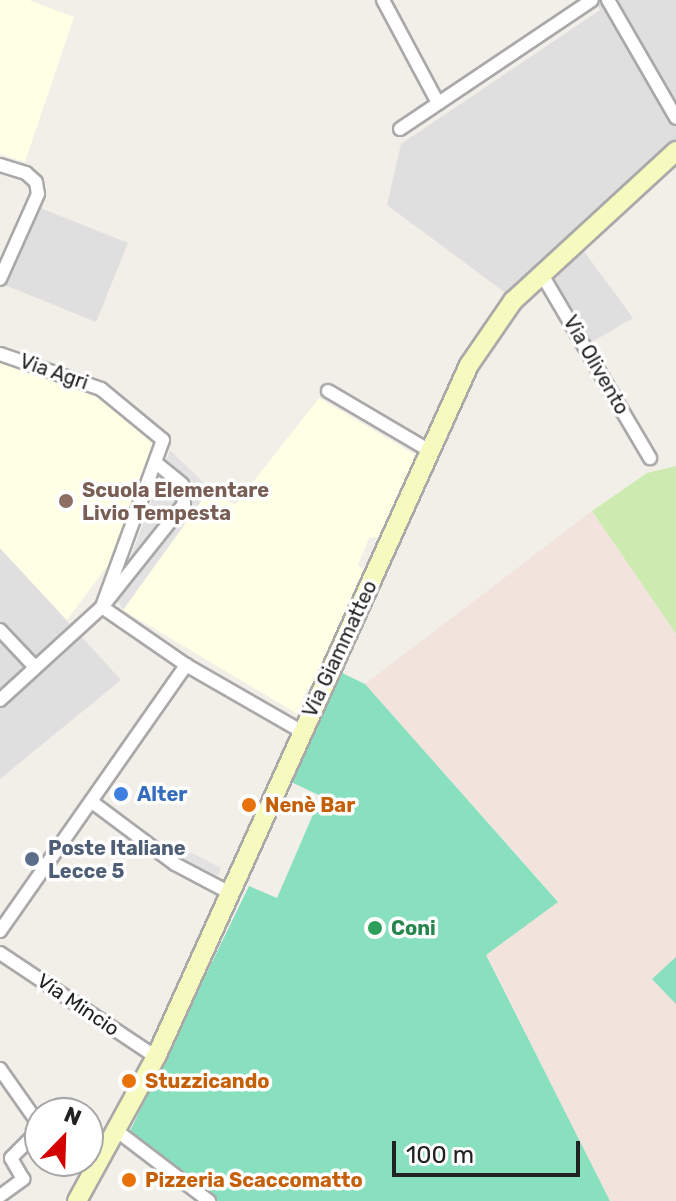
<!DOCTYPE html>
<html>
<head>
<meta charset="utf-8">
<style>
	body { margin:0 }
	#map { position:relative; width:676px; height:1201px; overflow:hidden; background:#f2efe9; font-family:Rubik,sans-serif }
	div>[style] { position:absolute }
	.residential>* { inset:0; background:#e0dfdf }
	.education>* { inset:0; background:#ffffe5 }
	.military>* { inset:0; background:#f3e3dd }
	.grass>* { inset:0; background:#cdebb0 }
	.pitch>* { inset:0; background:#88e0be }
	.parking>* { inset:0; background:#e2e2e2 }
	.roads { filter:drop-shadow(2px 0 #a9a9a9) drop-shadow(-2px 0 #a9a9a9) drop-shadow(0 2px #a9a9a9) drop-shadow(0 -2px #a9a9a9) }
	.street>* { height:12px; margin:-6px; padding:0 6px; transform-origin:6px; border-radius:6px; background:#fff }
	.secondary>* { height:18px; margin:-9px; padding:0 9px; transform-origin:9px; border-radius:9px; background:#f7fabf }
	.dots>* { width:22px; height:22px; translate:-50% -50%; box-sizing:border-box; border:4px solid #fff; border-radius:50% }
	span { translate:-50% -50%; white-space:nowrap; text-align:center; line-height:1.15; -webkit-text-stroke:7px #fff; paint-order:stroke }
	.street-label { font-size:20px; color:#222 }
	.education-label { font-size:20px; color:#785e54; font-weight:700 }
	.left { translate:0 -50%; text-align:left }
	.shop-label { font-size:20px; color:#366cbe; font-weight:700 }
	.food-label { font-size:20px; color:#c56008; font-weight:700 }
	.service-label { font-size:20px; color:#4e5e75; font-weight:700 }
	.leisure-label { font-size:20px; color:#27864d; font-weight:700 }
	.north { position:absolute; left:24px; top:1097px; width:80px; height:80px; box-sizing:border-box; background:#fff; border:2px solid #a7a7a7; border-radius:50%; rotate:23deg; font-size:22px; font-weight:700; line-height:32px; text-align:center; color:#222 }
	.north::after { content:''; display:block; margin:auto; width:28px; height:36px; background:#d40000; clip-path:polygon(50% 0,100% 100%,50% 72%,0 100%) }
	.scale { position:absolute; left:392px; top:1141px; width:188px; height:36px; box-sizing:border-box; border:4px solid #222; border-top:0; padding-left:10px; font-size:24px; line-height:28px; white-space:nowrap; color:#222; -webkit-text-stroke:6px #fff; paint-order:stroke }
</style>
</head>
<body>
<div id="map">
	<div class="residential">
		<i style="clip-path:polygon(595px 0,676px 0,676px 164px,583px 250px,633px 318px,592px 342px,541px 262px,507px 294px,387px 205px,401px 144px,600px 10px)"></i>
		<i style="clip-path:polygon(28px 203px,128px 243px,96px 322px,0 283px)"></i>
		<i style="clip-path:polygon(0 548px,121px 680px,0 779px)"></i>
	</div>
	<div class="education">
		<i style="clip-path:polygon(0 0,29px 0,74px 17px,25px 162px,0 154px)"></i>
		<i style="clip-path:polygon(0 362px,100px 398px,153px 442px,108px 565px,67px 620px,0 548px)"></i>
		<i style="clip-path:polygon(319px 398px,417px 456px,379px 537px,369px 538px,358px 565px,364px 570px,312px 691px,307px 689px,301px 703px,305px 706px,301px 716px,123px 610px,210px 489px,235px 505px)"></i>
	</div>
	<div class="military">
		<i style="clip-path:polygon(592px 511px,676px 634px,676px 1201px,610px 1201px,486px 954px,558px 901px,365px 684px)"></i>
	</div>
	<div class="grass">
		<i style="clip-path:polygon(676px 466px,676px 634px,592px 511px,647px 473px)"></i>
	</div>
	<div class="pitch">
		<i style="clip-path:polygon(340px 672px,365px 684px,558px 902px,486px 955px,610px 1201px,218px 1201px,130px 1131px,249px 886px,277px 898px,321px 796px,291px 782px)"></i>
		<i style="clip-path:polygon(676px 957px,676px 1004px,652px 979px)"></i>
	</div>
	<div class="parking">
		<i style="clip-path:polygon(170px 450px,210px 489px,123px 610px,116px 598px)"></i>
		<i style="clip-path:polygon(190px 852px,221px 868px,218px 876px,184px 860px)"></i>
	</div>
	<div class="roads">
		<div class="street">
			<i style="left:383px;top:0;width:117px;rotate:61.9deg"></i>
			<i style="left:608px;top:0;width:136px;rotate:60deg"></i>
			<i style="left:400px;top:129px;width:231px;rotate:-33.9deg"></i>
			<i style="left:0;top:165px;width:27px;rotate:17deg"></i>
			<i style="left:26px;top:173px;width:13px;rotate:42deg"></i>
			<i style="left:36px;top:182px;width:12px;rotate:81deg"></i>
			<i style="left:38px;top:194px;width:93px;rotate:114.1deg"></i>
			<i style="left:541px;top:273px;width:215px;rotate:59.5deg"></i>
			<i style="left:0;top:354px;width:107px;rotate:19.1deg"></i>
			<i style="left:101px;top:389px;width:80px;rotate:39.4deg"></i>
			<i style="left:163px;top:440px;width:178px;rotate:110.1deg"></i>
			<i style="left:328px;top:391px;width:118px;rotate:30.5deg"></i>
			<i style="left:102px;top:607px;width:102px;rotate:34.6deg"></i>
			<i style="left:0;top:630px;width:48px;rotate:46.7deg"></i>
			<i style="left:0;top:700px;width:138px;rotate:-42.4deg"></i>
			<i style="left:102px;top:607px;width:132px;rotate:-51.5deg"></i>
			<i style="left:184px;top:504px;width:20px;rotate:-96deg"></i>
			<i style="left:182px;top:484px;width:33px;rotate:-141deg"></i>
			<i style="left:92px;top:802px;width:104px;rotate:36.8deg"></i>
			<i style="left:175px;top:864px;width:62px;rotate:27.8deg"></i>
			<i style="left:0;top:931px;width:325px;rotate:-55deg"></i>
			<i style="left:186px;top:665px;width:133px;rotate:29.9deg"></i>
			<i style="left:0;top:953px;width:187px;rotate:33.7deg"></i>
			<i style="left:0;top:1069px;width:70px;rotate:54.9deg"></i>
			<i style="left:117px;top:1131px;width:116px;rotate:37.3deg"></i>
			<i style="left:0;top:1196px;width:29px;rotate:-36deg"></i>
			<i style="left:23px;top:1179px;width:24px;rotate:-120deg"></i>
			<i style="left:11px;top:1158px;width:41px;rotate:-45deg"></i>
		</div>
		<div class="secondary">
			<i style="left:77px;top:1201px;width:164px;rotate:-61.3deg"></i>
			<i style="left:156px;top:1057px;width:759px;rotate:-65.66deg"></i>
			<i style="left:469px;top:365px;width:78px;rotate:-55.5deg"></i>
			<i style="left:513px;top:301px;width:222px;rotate:-42.6deg"></i>
		</div>
	</div>
	<div class="dots">
		<i style="left:66px;top:501px;background:#8d6e63"></i>
		<i style="left:121px;top:794px;background:#3f7fe0"></i>
		<i style="left:249px;top:805px;background:#e8710a"></i>
		<i style="left:32px;top:859px;background:#5c6f8a"></i>
		<i style="left:375px;top:928px;background:#2e9e5b"></i>
		<i style="left:129px;top:1081px;background:#e8710a"></i>
		<i style="left:129px;top:1180px;background:#e8710a"></i>
	</div>
	<div class="street-label">
		<span style="left:596px;top:365px;rotate:60deg">Via Olivento</span>
		<span style="left:54px;top:372px;rotate:19deg">Via Agri</span>
		<span style="left:340px;top:649px;rotate:-65deg">Via Giammatteo</span>
		<span style="left:78px;top:1005px;rotate:34deg">Via Mincio</span>
	</div>
	<div class="education-label">
		<span class="left" style="left:82px;top:502px">Scuola Elementare<br>Livio Tempesta</span>
	</div>
	<div class="shop-label">
		<span class="left" style="left:137px;top:794px">Alter</span>
	</div>
	<div class="food-label">
		<span class="left" style="left:265px;top:805px">Nenè Bar</span>
		<span class="left" style="left:145px;top:1081px">Stuzzicando</span>
		<span class="left" style="left:145px;top:1180px">Pizzeria Scaccomatto</span>
	</div>
	<div class="service-label">
		<span class="left" style="left:48px;top:860px">Poste Italiane<br>Lecce 5</span>
	</div>
	<div class="leisure-label">
		<span class="left" style="left:391px;top:928px">Coni</span>
	</div>
	<div class="north">N</div>
	<div class="scale">100 m</div>
</div>
</body>
</html>
